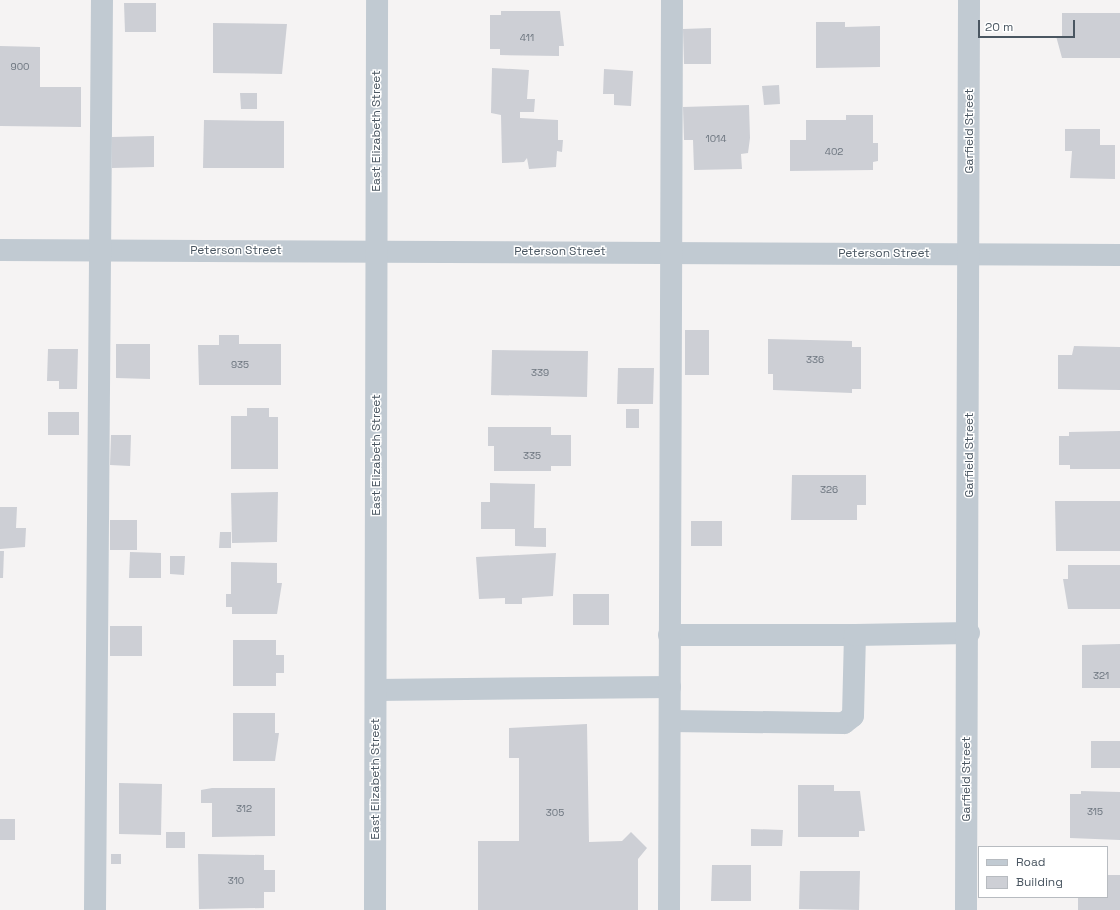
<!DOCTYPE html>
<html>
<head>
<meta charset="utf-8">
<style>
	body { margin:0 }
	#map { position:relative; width:1120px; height:910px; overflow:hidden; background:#f5f3f3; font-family:"Space Grotesk",sans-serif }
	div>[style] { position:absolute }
	.building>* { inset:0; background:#cdcfd5 }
	.minor>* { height:22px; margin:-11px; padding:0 11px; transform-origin:11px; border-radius:11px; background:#c1cad2 }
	span { translate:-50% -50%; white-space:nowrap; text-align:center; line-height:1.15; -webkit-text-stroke:3px #fff; paint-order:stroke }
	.number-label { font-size:10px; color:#6b747e }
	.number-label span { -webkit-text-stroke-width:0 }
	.street-label { font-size:12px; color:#4a5661 }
	.legend { position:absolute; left:978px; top:846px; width:130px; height:52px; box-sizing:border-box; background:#fff; border:1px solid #b7bbc0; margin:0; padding:5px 7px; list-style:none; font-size:12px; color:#4a5661 }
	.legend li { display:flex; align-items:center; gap:8px; height:20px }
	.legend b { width:20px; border:1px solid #b7bbc0 }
	.scale { position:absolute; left:978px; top:20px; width:97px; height:18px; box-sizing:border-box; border:2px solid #4a5661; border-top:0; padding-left:5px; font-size:12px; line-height:14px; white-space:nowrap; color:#4a5661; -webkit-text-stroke:3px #fff; paint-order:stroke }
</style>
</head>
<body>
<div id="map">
	<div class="building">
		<i style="clip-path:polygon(124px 3px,156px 3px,156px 32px,125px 32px)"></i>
		<i style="clip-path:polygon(501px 11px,560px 11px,564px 46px,559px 46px,559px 56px,500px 55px,500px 49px,490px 49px,490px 15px,501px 15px)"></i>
		<i style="clip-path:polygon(1062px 13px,1120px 13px,1120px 58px,1062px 58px,1056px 36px,1062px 36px)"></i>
		<i style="clip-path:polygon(816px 22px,845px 22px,845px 27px,880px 26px,880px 67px,816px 68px)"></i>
		<i style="clip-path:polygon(213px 23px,287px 24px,282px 74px,213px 73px)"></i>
		<i style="clip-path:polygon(711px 28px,711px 64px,684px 64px,683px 29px)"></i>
		<i style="clip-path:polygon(0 46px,40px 47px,40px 87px,81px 87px,81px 127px,0 126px)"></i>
		<i style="clip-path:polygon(492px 68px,529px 70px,527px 99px,535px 99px,534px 112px,520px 112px,520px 118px,558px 120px,558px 140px,563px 140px,562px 152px,557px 151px,556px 167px,529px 169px,527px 158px,524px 162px,502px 163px,501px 115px,491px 113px)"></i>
		<i style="clip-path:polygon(604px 69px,633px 71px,631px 106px,614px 105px,614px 94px,603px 94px)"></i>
		<i style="clip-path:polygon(779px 85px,780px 104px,764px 105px,762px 86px)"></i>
		<i style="clip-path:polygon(240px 93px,257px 93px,257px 109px,241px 109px)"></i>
		<i style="clip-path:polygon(749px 105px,750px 138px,748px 153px,741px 154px,742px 169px,694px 170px,693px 140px,684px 140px,683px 107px)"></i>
		<i style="clip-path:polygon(846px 115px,873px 115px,873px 143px,878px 143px,878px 161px,873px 162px,873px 170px,790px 171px,790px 140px,806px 140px,806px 120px,846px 120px)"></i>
		<i style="clip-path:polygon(204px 120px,284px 121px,284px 168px,203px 168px)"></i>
		<i style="clip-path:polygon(1065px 129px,1100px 129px,1100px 145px,1115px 145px,1115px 179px,1070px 178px,1072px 151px,1065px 151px)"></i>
		<i style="clip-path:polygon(154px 136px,154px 167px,112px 168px,112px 137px)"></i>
		<i style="clip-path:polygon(685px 330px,709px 330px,709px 375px,685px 375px)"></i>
		<i style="clip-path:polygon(219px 335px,239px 335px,239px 344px,281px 344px,281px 385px,199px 385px,198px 345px,219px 345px)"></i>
		<i style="clip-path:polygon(768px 339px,852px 341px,852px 347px,861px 347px,861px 389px,852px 389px,852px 393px,773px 390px,773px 374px,768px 374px)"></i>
		<i style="clip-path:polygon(116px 344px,150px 344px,150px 379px,116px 378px)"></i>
		<i style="clip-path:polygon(1074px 346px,1120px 347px,1120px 390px,1058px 389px,1058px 355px,1072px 355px)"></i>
		<i style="clip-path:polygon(48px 349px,78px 349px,77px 389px,59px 389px,59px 381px,47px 381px)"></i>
		<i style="clip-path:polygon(492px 350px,588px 351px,587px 397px,491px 395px)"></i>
		<i style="clip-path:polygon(618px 368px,654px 368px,653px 404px,617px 404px)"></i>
		<i style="clip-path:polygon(247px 408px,269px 408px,269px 417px,278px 417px,278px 469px,231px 469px,231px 416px,247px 416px)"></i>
		<i style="clip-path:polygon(626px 409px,639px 409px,639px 428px,626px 428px)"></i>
		<i style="clip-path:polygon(48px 412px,79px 412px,79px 435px,48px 435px)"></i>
		<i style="clip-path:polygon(488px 427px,551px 427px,551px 435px,571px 435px,571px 466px,551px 466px,551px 471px,494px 471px,494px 446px,488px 446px)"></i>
		<i style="clip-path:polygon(1120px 431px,1120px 469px,1070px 469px,1070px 465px,1059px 465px,1059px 436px,1069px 436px,1069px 432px)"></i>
		<i style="clip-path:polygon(111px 435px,131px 435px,130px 466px,110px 465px)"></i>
		<i style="clip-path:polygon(792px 475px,866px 475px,866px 505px,857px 505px,857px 520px,791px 520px)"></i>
		<i style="clip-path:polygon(490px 483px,535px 484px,534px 528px,546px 528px,546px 547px,515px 546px,515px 529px,481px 529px,481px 502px,490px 502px)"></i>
		<i style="clip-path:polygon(278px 492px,277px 542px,232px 543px,231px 493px)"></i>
		<i style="clip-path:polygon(1055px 501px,1120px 501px,1120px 551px,1056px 551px)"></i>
		<i style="clip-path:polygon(0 507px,17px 507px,16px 528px,26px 528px,25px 547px,0 549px)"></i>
		<i style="clip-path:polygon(110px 520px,137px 520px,137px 550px,110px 550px)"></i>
		<i style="clip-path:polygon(691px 521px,722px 521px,722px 546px,691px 546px)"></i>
		<i style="clip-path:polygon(220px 532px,231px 532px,231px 548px,219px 548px)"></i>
		<i style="clip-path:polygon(0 551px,4px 551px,3px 578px,0 578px)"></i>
		<i style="clip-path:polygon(130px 552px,161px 553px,161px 578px,129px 578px)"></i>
		<i style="clip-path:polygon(556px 553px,553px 596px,522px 598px,522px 604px,505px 604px,505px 598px,479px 599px,476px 557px)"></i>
		<i style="clip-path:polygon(170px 556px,185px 556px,184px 575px,170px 574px)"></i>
		<i style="clip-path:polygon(231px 562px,277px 563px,277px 583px,282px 583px,277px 614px,232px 614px,232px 607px,226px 607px,226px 594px,231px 594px)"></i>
		<i style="clip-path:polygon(1068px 565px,1120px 565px,1120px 609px,1068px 609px,1063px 579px,1068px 579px)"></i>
		<i style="clip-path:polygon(573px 594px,609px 594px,609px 625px,573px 625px)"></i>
		<i style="clip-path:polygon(110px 626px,142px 626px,142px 656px,110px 656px)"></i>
		<i style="clip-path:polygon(233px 640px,276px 640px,276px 655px,284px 655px,284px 673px,276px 673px,276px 686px,233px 686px)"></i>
		<i style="clip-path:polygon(1120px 644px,1120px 688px,1082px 688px,1082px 645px)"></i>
		<i style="clip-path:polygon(233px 713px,275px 713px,275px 733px,279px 733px,275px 761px,233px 761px)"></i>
		<i style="clip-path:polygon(587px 724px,589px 842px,622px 841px,631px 832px,647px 848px,638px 859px,638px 910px,478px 910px,478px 841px,519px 841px,519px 758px,509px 758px,509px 728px)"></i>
		<i style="clip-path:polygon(1091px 741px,1120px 741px,1120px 768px,1091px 768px)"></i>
		<i style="clip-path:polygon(119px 783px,162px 784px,161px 835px,119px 834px)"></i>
		<i style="clip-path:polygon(798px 785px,834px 785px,834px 791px,860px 791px,865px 831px,859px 831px,859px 837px,798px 837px)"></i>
		<i style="clip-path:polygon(212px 788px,275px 788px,275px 836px,212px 837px,212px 803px,201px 803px,201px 790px)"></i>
		<i style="clip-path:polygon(1081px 791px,1120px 792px,1120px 840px,1070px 838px,1070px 794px,1081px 794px)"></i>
		<i style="clip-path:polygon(0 819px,15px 819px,15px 840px,0 840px)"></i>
		<i style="clip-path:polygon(751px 829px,783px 830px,782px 846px,751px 846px)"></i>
		<i style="clip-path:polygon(166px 832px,185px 832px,185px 848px,166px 848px)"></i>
		<i style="clip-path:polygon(111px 854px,121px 854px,121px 864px,111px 864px)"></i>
		<i style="clip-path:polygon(198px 854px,264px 855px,264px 870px,275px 870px,275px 892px,264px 892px,264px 908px,199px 909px)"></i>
		<i style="clip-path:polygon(712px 865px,751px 865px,751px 901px,711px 901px)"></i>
		<i style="clip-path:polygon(800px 871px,860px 871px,859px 910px,799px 909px)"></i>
		<i style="clip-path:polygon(1107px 875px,1120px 875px,1120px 910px,1078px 910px,1078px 897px,1107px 897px)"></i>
	</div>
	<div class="minor">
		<i style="left:0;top:250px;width:1120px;rotate:0.26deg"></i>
		<i style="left:669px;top:635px;width:186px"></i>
		<i style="left:376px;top:690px;width:294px;rotate:-0.6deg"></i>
		<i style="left:670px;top:721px;width:174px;rotate:0.7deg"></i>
		<i style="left:844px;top:723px;width:11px;rotate:-38deg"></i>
		<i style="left:853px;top:716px;width:81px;rotate:-88.6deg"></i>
		<i style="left:855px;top:635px;width:114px;rotate:-1deg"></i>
		<i style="left:95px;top:910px;width:910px;rotate:-89.56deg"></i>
		<i style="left:375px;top:910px;width:910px;rotate:-89.87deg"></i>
		<i style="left:669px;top:910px;width:910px;rotate:-89.81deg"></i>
		<i style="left:966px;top:910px;width:910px;rotate:-89.81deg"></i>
	</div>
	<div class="number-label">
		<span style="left:527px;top:38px">411</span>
		<span style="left:20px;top:67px">900</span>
		<span style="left:716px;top:139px">1014</span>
		<span style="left:834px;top:152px">402</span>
		<span style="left:815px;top:360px">336</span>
		<span style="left:240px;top:365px">935</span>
		<span style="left:540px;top:373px">339</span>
		<span style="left:532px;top:456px">335</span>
		<span style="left:829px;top:490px">326</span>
		<span style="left:1101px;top:676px">321</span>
		<span style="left:244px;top:809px">312</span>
		<span style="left:1095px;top:812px">315</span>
		<span style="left:555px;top:813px">305</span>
		<span style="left:236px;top:881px">310</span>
	</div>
	<div class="street-label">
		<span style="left:377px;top:131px;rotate:-90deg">East Elizabeth Street</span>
		<span style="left:970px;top:131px;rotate:-90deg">Garfield Street</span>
		<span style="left:236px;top:251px">Peterson Street</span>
		<span style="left:560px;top:252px">Peterson Street</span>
		<span style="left:884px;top:254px">Peterson Street</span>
		<span style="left:377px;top:455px;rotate:-90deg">East Elizabeth Street</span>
		<span style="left:970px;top:455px;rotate:-90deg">Garfield Street</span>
		<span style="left:376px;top:779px;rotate:-90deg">East Elizabeth Street</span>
		<span style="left:967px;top:779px;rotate:-90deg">Garfield Street</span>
	</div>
	<ul class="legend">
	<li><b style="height:5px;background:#c1cad2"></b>Road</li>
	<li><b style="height:11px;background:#cdcfd5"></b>Building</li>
	</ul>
	<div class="scale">20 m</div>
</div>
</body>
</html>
